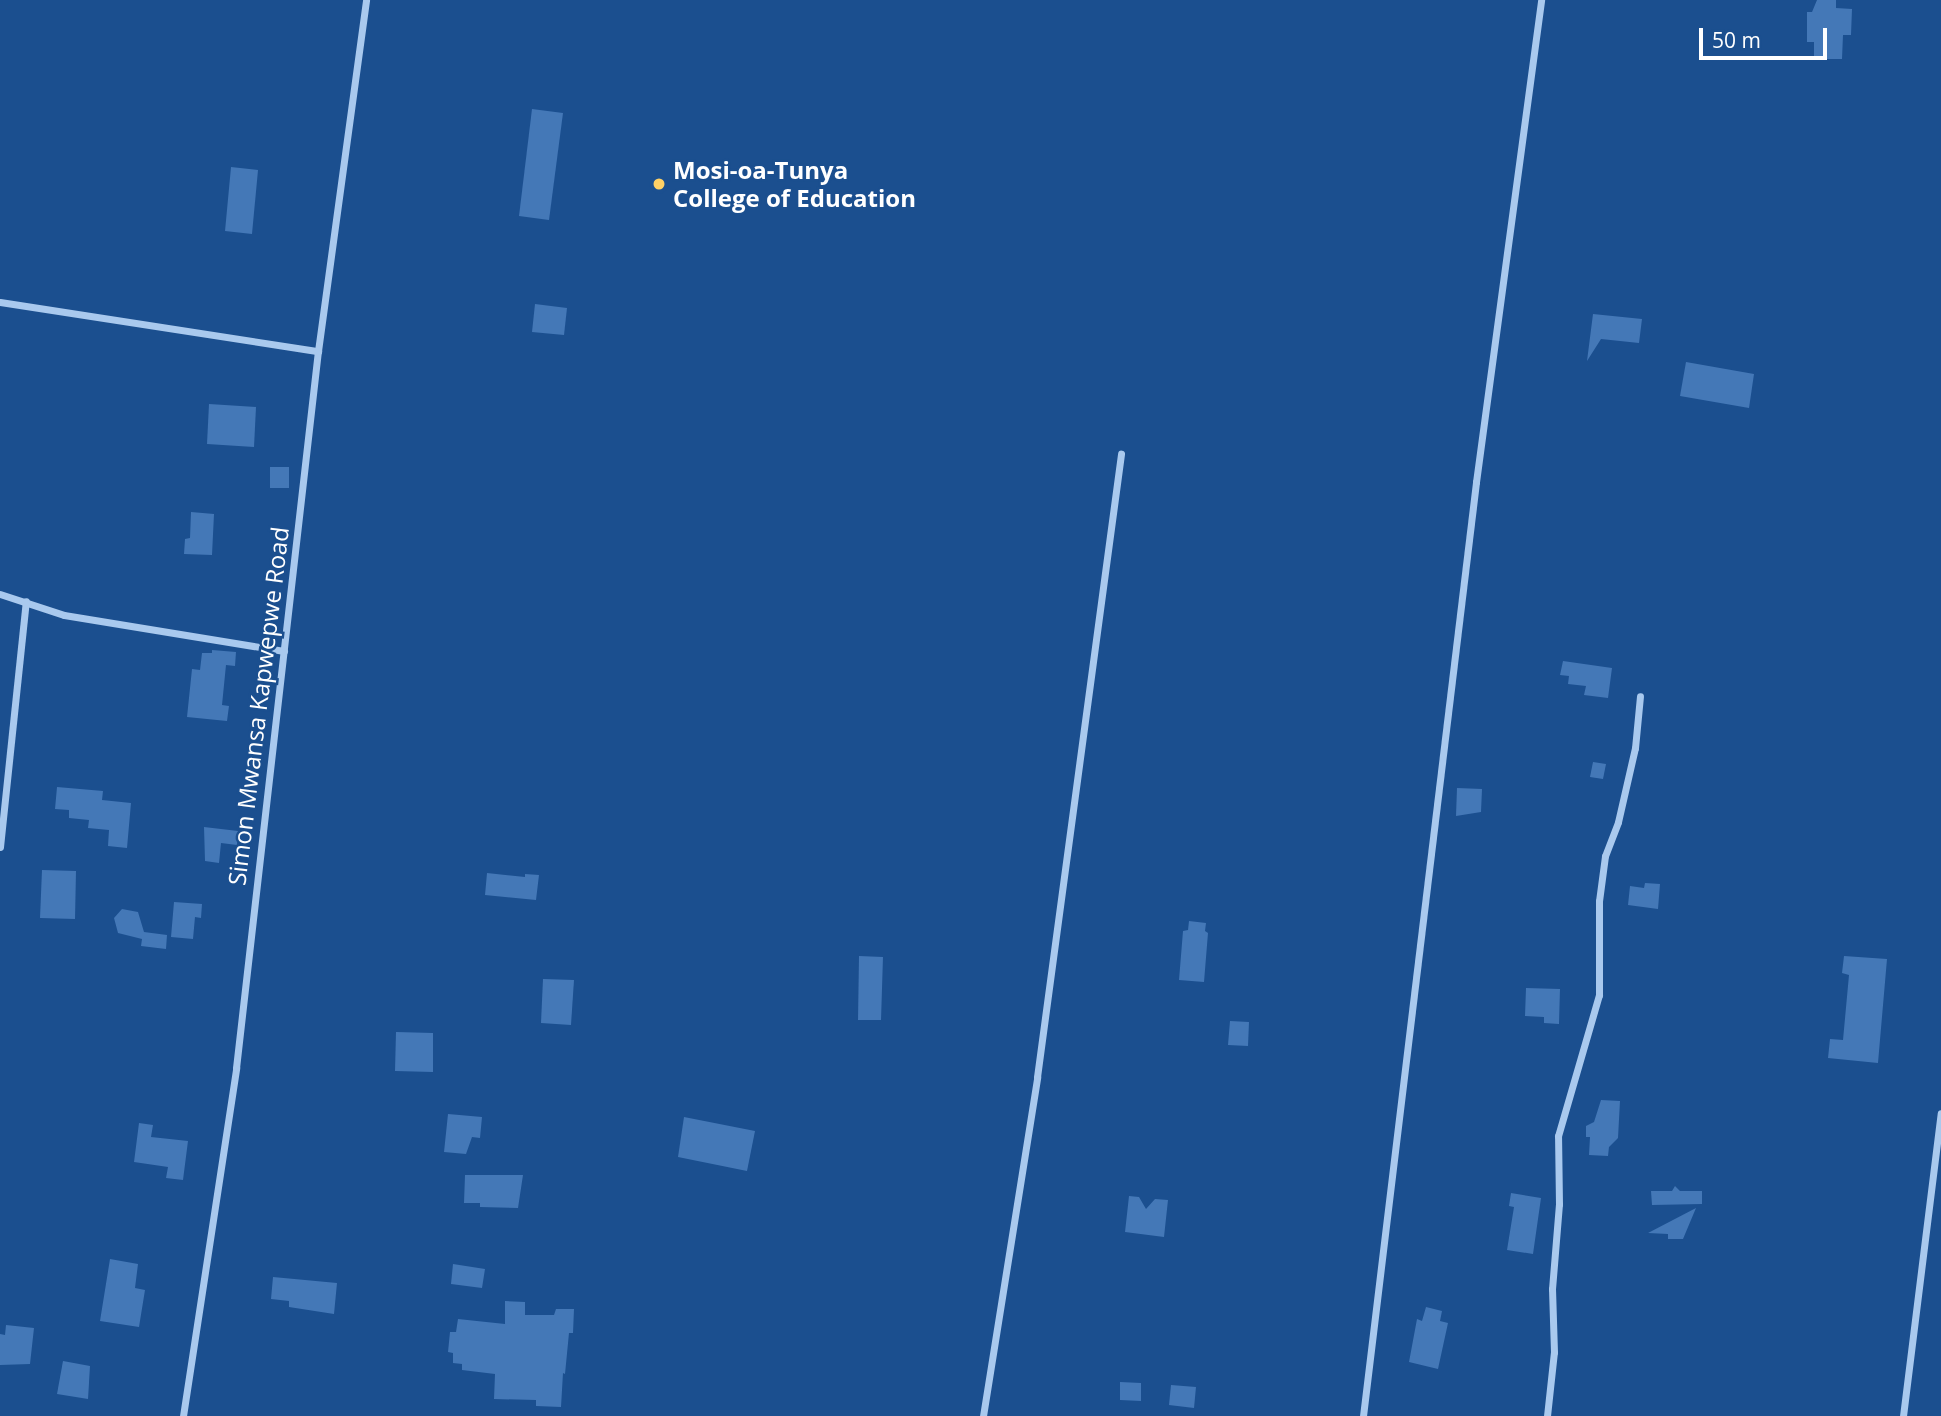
<!DOCTYPE html>
<html>
<head>
<meta charset="utf-8">
<style>
	body { margin:0 }
	#map { position:relative; width:1941px; height:1416px; overflow:hidden; background:#1b4f8f; font-family:"Open Sans",sans-serif }
	div>[style] { position:absolute }
	.building>* { inset:0; background:#4478b7 }
	.minor>* { height:7px; margin:-3.5px; padding:0 3.5px; transform-origin:3.5px; border-radius:3.5px; background:#a9c9ee }
	.dots>* { width:19px; height:19px; translate:-50% -50%; box-sizing:border-box; border:4px solid #1b4f8f; border-radius:50% }
	span { translate:-50% -50%; white-space:nowrap; text-align:center; line-height:1.15; -webkit-text-stroke:5px #1b4f8f; paint-order:stroke }
	.poi-label { font-size:24px; color:#fff; font-weight:700 }
	.left { translate:0 -50%; text-align:left }
	.street-label { font-size:24px; color:#fff }
	.scale { position:absolute; left:1699px; top:28px; width:128px; height:32px; box-sizing:border-box; border:4px solid #fff; border-top:0; padding-left:9px; font-size:21px; line-height:24px; white-space:nowrap; color:#fff; -webkit-text-stroke:5px #1b4f8f; paint-order:stroke }
</style>
</head>
<body>
<div id="map">
	<div class="building">
		<i style="clip-path:polygon(1817px 0,1836px 0,1836px 8px,1852px 9px,1851px 35px,1843px 35px,1842px 59px,1814px 59px,1814px 42px,1807px 42px,1807px 12px,1812px 12px)"></i>
		<i style="clip-path:polygon(532px 109px,563px 113px,549px 220px,519px 216px)"></i>
		<i style="clip-path:polygon(231px 167px,258px 170px,252px 234px,225px 231px)"></i>
		<i style="clip-path:polygon(535px 304px,567px 308px,564px 335px,532px 332px)"></i>
		<i style="clip-path:polygon(1593px 314px,1642px 319px,1639px 343px,1601px 339px,1587px 361px)"></i>
		<i style="clip-path:polygon(1686px 362px,1754px 374px,1749px 408px,1680px 396px)"></i>
		<i style="clip-path:polygon(209px 404px,256px 407px,254px 447px,207px 444px)"></i>
		<i style="clip-path:polygon(270px 467px,289px 467px,289px 488px,270px 488px)"></i>
		<i style="clip-path:polygon(191px 512px,214px 514px,212px 555px,184px 554px,185px 539px,190px 538px)"></i>
		<i style="clip-path:polygon(212px 650px,236px 652px,235px 666px,226px 665px,222px 705px,229px 706px,227px 721px,187px 717px,192px 669px,200px 670px,202px 653px,212px 653px)"></i>
		<i style="clip-path:polygon(1563px 661px,1612px 668px,1608px 698px,1584px 695px,1586px 686px,1568px 684px,1569px 676px,1560px 675px)"></i>
		<i style="clip-path:polygon(1593px 762px,1606px 764px,1603px 779px,1590px 777px)"></i>
		<i style="clip-path:polygon(57px 787px,103px 791px,102px 800px,131px 803px,127px 848px,108px 846px,109px 830px,88px 828px,89px 820px,69px 818px,69px 810px,55px 809px)"></i>
		<i style="clip-path:polygon(1457px 788px,1482px 789px,1481px 812px,1456px 816px)"></i>
		<i style="clip-path:polygon(204px 827px,238px 831px,237px 845px,221px 843px,219px 863px,205px 861px)"></i>
		<i style="clip-path:polygon(42px 870px,76px 871px,75px 919px,40px 918px)"></i>
		<i style="clip-path:polygon(487px 873px,525px 877px,525px 874px,539px 875px,536px 900px,485px 895px)"></i>
		<i style="clip-path:polygon(1645px 883px,1660px 884px,1658px 909px,1628px 905px,1630px 886px,1644px 888px)"></i>
		<i style="clip-path:polygon(174px 902px,202px 904px,201px 918px,195px 917px,193px 939px,171px 937px)"></i>
		<i style="clip-path:polygon(122px 909px,138px 912px,144px 932px,167px 935px,166px 949px,141px 946px,142px 939px,118px 933px,114px 918px)"></i>
		<i style="clip-path:polygon(1189px 921px,1206px 923px,1205px 931px,1208px 933px,1204px 982px,1179px 980px,1183px 931px,1188px 930px)"></i>
		<i style="clip-path:polygon(859px 956px,883px 957px,881px 1020px,858px 1020px)"></i>
		<i style="clip-path:polygon(1844px 956px,1887px 959px,1878px 1063px,1828px 1058px,1830px 1039px,1843px 1040px,1849px 975px,1842px 973px)"></i>
		<i style="clip-path:polygon(543px 979px,574px 980px,571px 1025px,541px 1023px)"></i>
		<i style="clip-path:polygon(1526px 988px,1560px 989px,1559px 1024px,1544px 1023px,1544px 1017px,1525px 1016px)"></i>
		<i style="clip-path:polygon(1230px 1021px,1249px 1022px,1248px 1046px,1228px 1045px)"></i>
		<i style="clip-path:polygon(396px 1032px,433px 1033px,433px 1072px,395px 1071px)"></i>
		<i style="clip-path:polygon(1601px 1100px,1620px 1101px,1618px 1138px,1609px 1147px,1608px 1156px,1589px 1155px,1590px 1137px,1586px 1137px,1586px 1126px,1594px 1122px)"></i>
		<i style="clip-path:polygon(448px 1114px,482px 1117px,480px 1138px,472px 1137px,466px 1154px,444px 1152px)"></i>
		<i style="clip-path:polygon(684px 1117px,755px 1131px,747px 1171px,678px 1157px)"></i>
		<i style="clip-path:polygon(139px 1123px,153px 1125px,151px 1137px,188px 1141px,183px 1180px,166px 1178px,168px 1167px,134px 1162px)"></i>
		<i style="clip-path:polygon(465px 1175px,523px 1175px,518px 1208px,480px 1207px,480px 1203px,464px 1203px)"></i>
		<i style="clip-path:polygon(1675px 1186px,1680px 1191px,1702px 1191px,1702px 1204px,1652px 1205px,1651px 1191px,1672px 1191px)"></i>
		<i style="clip-path:polygon(1511px 1193px,1541px 1198px,1533px 1254px,1507px 1250px,1514px 1207px,1509px 1206px)"></i>
		<i style="clip-path:polygon(1129px 1196px,1139px 1197px,1146px 1209px,1155px 1199px,1168px 1200px,1164px 1237px,1125px 1232px)"></i>
		<i style="clip-path:polygon(1696px 1208px,1683px 1239px,1668px 1239px,1668px 1234px,1648px 1233px)"></i>
		<i style="clip-path:polygon(110px 1259px,138px 1264px,135px 1288px,145px 1290px,139px 1327px,100px 1321px)"></i>
		<i style="clip-path:polygon(453px 1264px,485px 1269px,482px 1288px,451px 1284px)"></i>
		<i style="clip-path:polygon(273px 1277px,337px 1283px,334px 1314px,289px 1307px,289px 1301px,271px 1299px)"></i>
		<i style="clip-path:polygon(505px 1301px,525px 1302px,525px 1315px,554px 1315px,556px 1309px,574px 1309px,573px 1333px,569px 1333px,565px 1374px,563px 1373px,561px 1407px,536px 1406px,536px 1400px,494px 1399px,495px 1374px,462px 1370px,462px 1364px,453px 1363px,453px 1353px,448px 1352px,450px 1332px,456px 1332px,458px 1319px,505px 1324px)"></i>
		<i style="clip-path:polygon(1426px 1307px,1442px 1311px,1440px 1321px,1448px 1323px,1438px 1369px,1409px 1362px,1417px 1319px,1422px 1321px)"></i>
		<i style="clip-path:polygon(6px 1325px,34px 1328px,30px 1364px,0 1365px,0 1334px,5px 1335px)"></i>
		<i style="clip-path:polygon(63px 1361px,90px 1366px,88px 1399px,57px 1394px)"></i>
		<i style="clip-path:polygon(1120px 1382px,1141px 1383px,1141px 1401px,1120px 1400px)"></i>
		<i style="clip-path:polygon(1171px 1385px,1196px 1387px,1194px 1408px,1169px 1405px)"></i>
	</div>
	<div class="minor">
		<i style="left:0;top:302px;width:322px;rotate:8.8deg"></i>
		<i style="left:0;top:594px;width:67px;rotate:18.2deg"></i>
		<i style="left:64px;top:615px;width:223px;rotate:9.3deg"></i>
		<i style="left:0;top:847px;width:247px;rotate:-84deg"></i>
		<i style="left:183px;top:1416px;width:352px;rotate:-81.3deg"></i>
		<i style="left:236px;top:1068px;width:722px;rotate:-83.48deg"></i>
		<i style="left:318px;top:351px;width:354px;rotate:-82.2deg"></i>
		<i style="left:983px;top:1416px;width:343px;rotate:-80.9deg"></i>
		<i style="left:1037px;top:1077px;width:629px;rotate:-82.32deg"></i>
		<i style="left:1363px;top:1416px;width:941px;rotate:-83.1deg"></i>
		<i style="left:1476px;top:482px;width:486px;rotate:-82.3deg"></i>
		<i style="left:1547px;top:1416px;width:64px;rotate:-83.8deg"></i>
		<i style="left:1554px;top:1352px;width:63px;rotate:-91.8deg"></i>
		<i style="left:1552px;top:1289px;width:85px;rotate:-85.3deg"></i>
		<i style="left:1559px;top:1204px;width:68px;rotate:-90.8deg"></i>
		<i style="left:1558px;top:1136px;width:147px;rotate:-73.8deg"></i>
		<i style="left:1599px;top:995px;width:94px;rotate:-90deg"></i>
		<i style="left:1599px;top:901px;width:45px;rotate:-82.4deg"></i>
		<i style="left:1605px;top:856px;width:36px;rotate:-69deg"></i>
		<i style="left:1618px;top:822px;width:76px;rotate:-77.1deg"></i>
		<i style="left:1635px;top:748px;width:52px;rotate:-84.5deg"></i>
		<i style="left:1903px;top:1416px;width:305px;rotate:-82.9deg"></i>
	</div>
	<div class="dots">
		<i style="left:659px;top:184px;background:#ffd166"></i>
	</div>
	<div class="poi-label">
		<span class="left" style="left:673px;top:184px">Mosi-oa-Tunya<br>College of Education</span>
	</div>
	<div class="street-label">
		<span style="left:258px;top:706px;rotate:-83deg">Simon Mwansa Kapwepwe Road</span>
	</div>
	<div class="scale">50 m</div>
</div>
</body>
</html>
